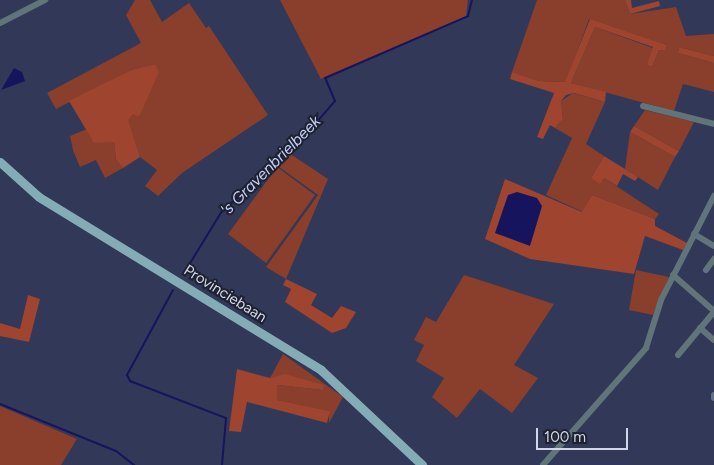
<!DOCTYPE html>
<html>
<head>
<meta charset="utf-8">
<style>
	body { margin:0 }
	#map { position:relative; width:714px; height:465px; overflow:hidden; background:#323857; font-family:Figtree,sans-serif }
	div>[style] { position:absolute }
	.green>* { inset:0; background:#8a3e2c }
	.forest>* { inset:0; background:#9e442f }
	.water>* { inset:0; background:#17145e }
	.stream>* { height:2px; margin:-1px; padding:0 1px; transform-origin:1px; border-radius:1px; background:#17145e }
	.minor>* { height:6px; margin:-3px; padding:0 3px; transform-origin:3px; border-radius:3px; background:#617479 }
	.major>* { height:9px; margin:-4.5px; padding:0 4.5px; transform-origin:4.5px; border-radius:4.5px; background:#84acb7 }
	span { translate:-50% -50%; white-space:nowrap; text-align:center; line-height:1.15; -webkit-text-stroke:4px #1e212f; paint-order:stroke }
	.street-label { font-size:15px; color:#d1d6e9 }
	.water-label { font-size:16px; color:#c3cefa; font-style:italic }
	.scale { position:absolute; left:536px; top:428px; width:92px; height:22px; box-sizing:border-box; border:2px solid #d1d6e9; border-top:0; padding-left:6px; font-size:15px; line-height:18px; white-space:nowrap; color:#d1d6e9; -webkit-text-stroke:4px #1e212f; paint-order:stroke }
</style>
</head>
<body>
<div id="map">
	<div class="green">
		<i style="clip-path:polygon(135px 0,150px 0,162px 22px,189px 3px,206px 28px,209px 26px,268px 115px,182px 173px,158px 196px,145px 186px,157px 170px,140px 157px,127px 120px,133px 113px,139px 117px,155px 64px,131px 70px,56px 109px,47px 93px,141px 43px,126px 15px)"></i>
		<i style="clip-path:polygon(280px 0,468px 0,466px 16px,321px 79px)"></i>
		<i style="clip-path:polygon(537px 0,625px 0,630px 14px,676px 7px,686px 36px,714px 34px,714px 56px,679px 47px,678px 53px,714px 63px,714px 92px,683px 84px,674px 111px,571px 83px,595px 27px,653px 48px,648px 65px,652px 67px,659px 50px,665px 51px,667px 45px,589px 19px,566px 82px,539px 81px,512px 72px)"></i>
		<i style="clip-path:polygon(573px 93px,605px 102px,586px 144px,604px 156px,591px 178px,604px 178px,659px 214px,655px 219px,592px 195px,583px 212px,546px 195px,572px 138px,555px 128px,563px 119px,561px 101px)"></i>
		<i style="clip-path:polygon(645px 110px,694px 122px,679px 151px,634px 126px)"></i>
		<i style="clip-path:polygon(87px 129px,114px 142px,116px 160px,123px 168px,105px 178px,96px 160px,80px 167px,73px 150px,70px 136px)"></i>
		<i style="clip-path:polygon(630px 132px,675px 157px,658px 190px,625px 169px)"></i>
		<i style="clip-path:polygon(289px 153px,328px 179px,286px 279px,266px 267px,318px 195px,275px 164px)"></i>
		<i style="clip-path:polygon(277px 167px,315px 195px,266px 263px,228px 234px)"></i>
		<i style="clip-path:polygon(636px 270px,669px 277px,653px 315px,629px 310px)"></i>
		<i style="clip-path:polygon(464px 275px,554px 304px,514px 365px,538px 378px,512px 413px,480px 389px,457px 418px,432px 397px,444px 378px,416px 361px,424px 345px,414px 340px,426px 317px,436px 322px)"></i>
		<i style="clip-path:polygon(283px 354px,343px 397px,329px 423px,329px 411px,277px 400px,277px 385px,323px 390px,270px 378px)"></i>
		<i style="clip-path:polygon(0 406px,77px 439px,61px 465px,0 465px)"></i>
	</div>
	<div class="forest">
		<i style="clip-path:polygon(625px 0,631px 0,632px 8px,659px 1px,660px 6px,630px 14px)"></i>
		<i style="clip-path:polygon(590px 19px,667px 45px,665px 51px,659px 50px,652px 67px,647px 65px,653px 47px,595px 27px,571px 83px,606px 92px,605px 102px,574px 93px,566px 95px,561px 101px,563px 119px,555px 128px,550px 125px,543px 139px,537px 137px,554px 93px,510px 79px,512px 72px,539px 81px,565px 82px)"></i>
		<i style="clip-path:polygon(679px 47px,714px 56px,714px 63px,678px 53px)"></i>
		<i style="clip-path:polygon(155px 64px,159px 72px,139px 117px,133px 114px,128px 120px,140px 157px,123px 168px,116px 160px,114px 142px,94px 143px,69px 101px,131px 70px)"></i>
		<i style="clip-path:polygon(634px 126px,679px 151px,675px 157px,630px 132px)"></i>
		<i style="clip-path:polygon(604px 156px,638px 177px,635px 181px,623px 174px,617px 186px,604px 178px,600px 184px,591px 178px)"></i>
		<i style="clip-path:polygon(505px 179px,582px 212px,592px 195px,655px 219px,655px 226px,687px 243px,683px 250px,645px 236px,634px 274px,530px 259px,485px 239px)"></i>
		<i style="clip-path:polygon(286px 279px,317px 294px,311px 305px,332px 318px,341px 306px,356px 312px,346px 328px,332px 333px,285px 302px,291px 289px,283px 285px)"></i>
		<i style="clip-path:polygon(28px 295px,40px 299px,29px 342px,0 336px,0 323px,20px 329px)"></i>
		<i style="clip-path:polygon(237px 369px,270px 378px,285px 374px,324px 385px,323px 390px,277px 385px,277px 400px,330px 411px,327px 423px,247px 402px,241px 432px,229px 431px)"></i>
	</div>
	<div class="water">
		<i style="clip-path:polygon(14px 68px,22px 72px,25px 81px,1px 90px)"></i>
		<i style="clip-path:polygon(517px 192px,537px 198px,542px 206px,530px 246px,495px 233px,508px 195px)"></i>
	</div>
	<div class="stream">
		<i style="left:184px;top:273px;width:73px;rotate:-58.5deg"></i>
		<i style="left:222px;top:211px;width:92px;rotate:-40.6deg"></i>
		<i style="left:292px;top:151px;width:66px;rotate:-49.3deg"></i>
		<i style="left:335px;top:101px;width:25px;rotate:-113deg"></i>
		<i style="left:325px;top:78px;width:156px;rotate:-23.4deg"></i>
		<i style="left:468px;top:16px;width:16px;rotate:-76deg"></i>
		<i style="left:173px;top:290px;width:97px;rotate:118.4deg"></i>
		<i style="left:127px;top:375px;width:7px;rotate:63deg"></i>
		<i style="left:130px;top:381px;width:103px;rotate:21.1deg"></i>
		<i style="left:226px;top:418px;width:47px;rotate:94.9deg"></i>
		<i style="left:0;top:404px;width:125px;rotate:22.1deg"></i>
		<i style="left:116px;top:451px;width:23px;rotate:38deg"></i>
	</div>
	<div class="minor">
		<i style="left:0;top:23px;width:51px;rotate:-27.1deg"></i>
		<i style="left:643px;top:106px;width:73px;rotate:14.2deg"></i>
		<i style="left:694px;top:234px;width:23px;rotate:31deg"></i>
		<i style="left:706px;top:270px;width:14px;rotate:-54deg"></i>
		<i style="left:673px;top:275px;width:55px;rotate:41.3deg"></i>
		<i style="left:700px;top:328px;width:18px;rotate:41deg"></i>
		<i style="left:678px;top:355px;width:56px;rotate:-50.1deg"></i>
		<i style="left:714px;top:395px;width:3px;rotate:90deg"></i>
		<i style="left:543px;top:465px;width:156px;rotate:-48.6deg"></i>
		<i style="left:646px;top:348px;width:50px;rotate:-72.6deg"></i>
		<i style="left:661px;top:300px;width:117px;rotate:-63deg"></i>
	</div>
	<div class="major">
		<i style="left:0;top:162px;width:52px;rotate:41.9deg"></i>
		<i style="left:39px;top:197px;width:331px;rotate:31.5deg"></i>
		<i style="left:321px;top:370px;width:139px;rotate:43.2deg"></i>
	</div>
	<div class="street-label">
		<span style="left:225px;top:294px;rotate:32deg">Provinciebaan</span>
	</div>
	<div class="water-label">
		<span style="left:271px;top:166px;rotate:-45deg">'s Gravenbrielbeek</span>
	</div>
	<div class="scale">100 m</div>
</div>
</body>
</html>
